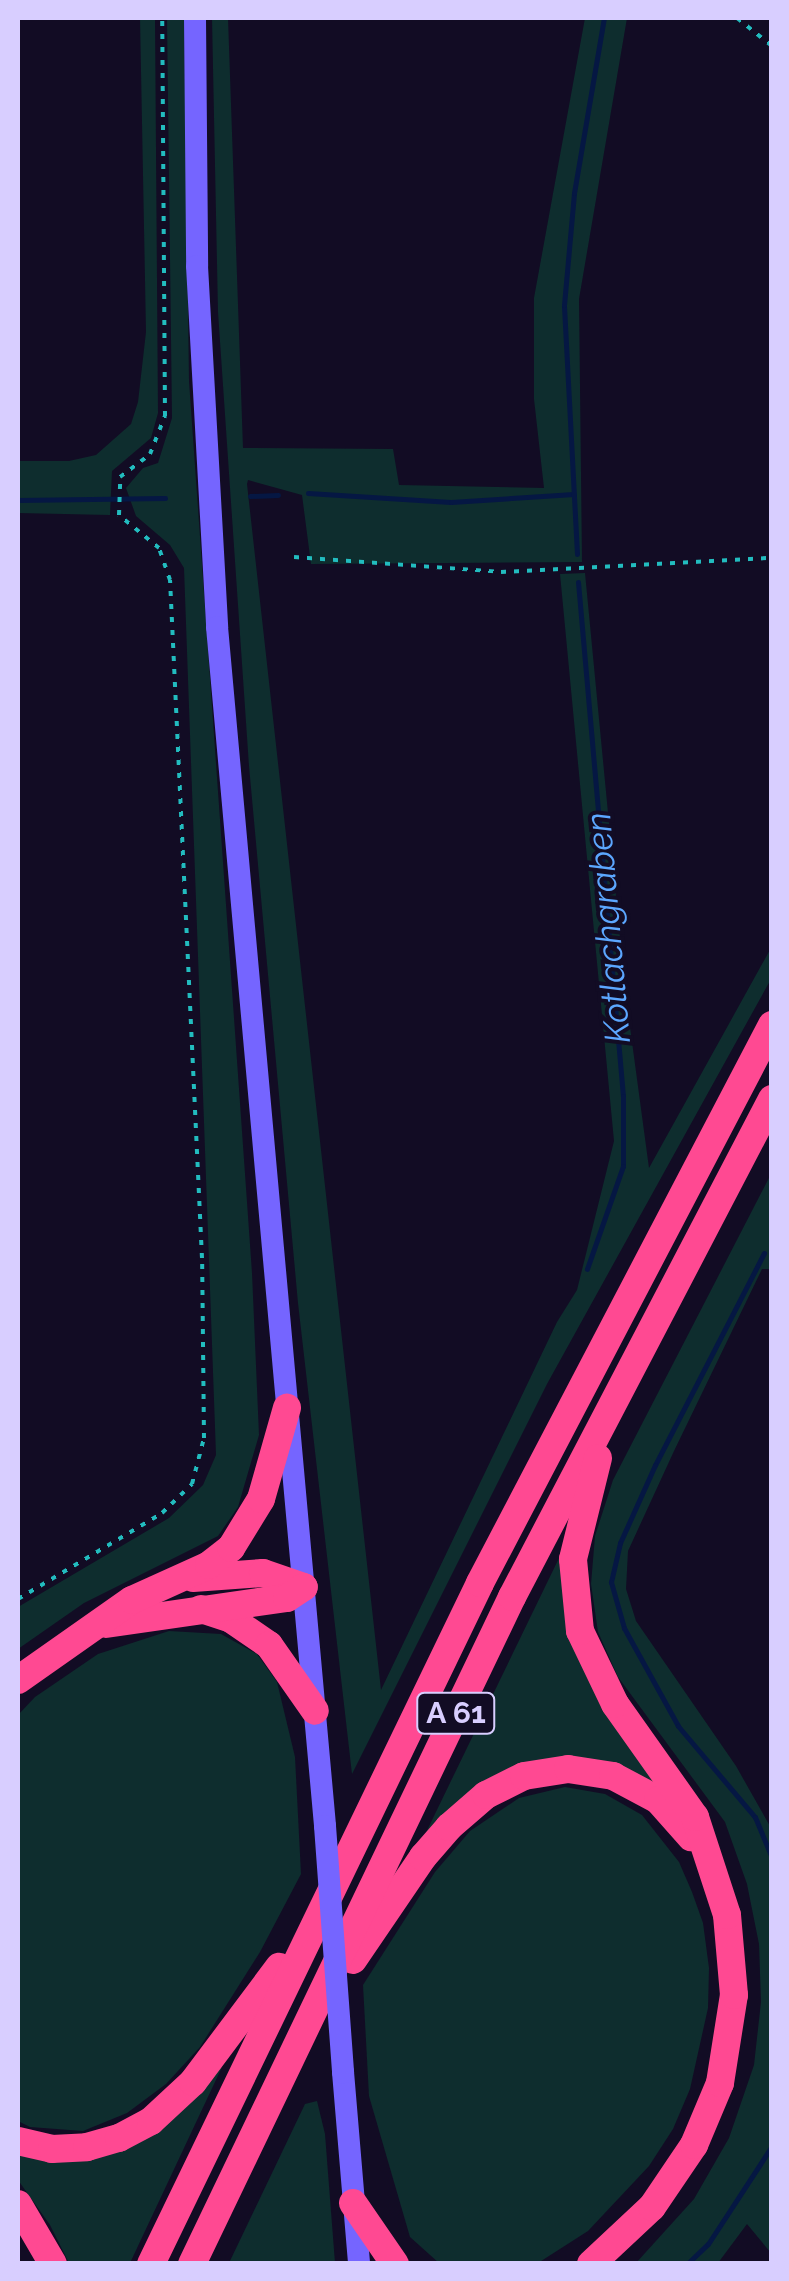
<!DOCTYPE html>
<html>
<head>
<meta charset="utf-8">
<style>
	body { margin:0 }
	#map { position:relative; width:789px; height:2281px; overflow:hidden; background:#120c24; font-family:Raleway,sans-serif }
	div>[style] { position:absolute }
	.green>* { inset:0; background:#0e2d2e }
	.stream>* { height:5px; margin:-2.5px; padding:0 2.5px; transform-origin:2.5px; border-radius:2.5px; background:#051743 }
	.path>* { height:4px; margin-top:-2px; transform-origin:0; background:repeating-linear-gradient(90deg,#22bcbf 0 5px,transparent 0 13px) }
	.secondary>* { height:22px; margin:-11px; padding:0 11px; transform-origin:11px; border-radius:11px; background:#7565ff }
	.highway>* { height:28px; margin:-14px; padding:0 14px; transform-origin:14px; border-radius:14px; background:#ff4992 }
	.secondary-bridge>* { height:22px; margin:-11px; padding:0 11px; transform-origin:11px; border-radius:11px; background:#7565ff }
	span { translate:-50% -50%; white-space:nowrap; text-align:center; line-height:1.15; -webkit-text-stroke:8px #120c24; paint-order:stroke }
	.shield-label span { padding:2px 8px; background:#120c24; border:2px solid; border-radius:8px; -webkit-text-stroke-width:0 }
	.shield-label { font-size:30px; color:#d8ceff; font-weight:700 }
	.water-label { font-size:35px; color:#5ca7ff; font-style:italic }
	.frame { position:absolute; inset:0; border:20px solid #d8ceff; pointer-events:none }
</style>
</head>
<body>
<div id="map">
	<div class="green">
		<i style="clip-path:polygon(140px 18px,155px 18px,158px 413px,151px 438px,112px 471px,110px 515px,18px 513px,18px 461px,69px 461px,96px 455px,131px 424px,138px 402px,146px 332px)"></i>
		<i style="clip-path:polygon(167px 18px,184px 18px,189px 381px,252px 1273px,259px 1435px,238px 1507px,218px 1536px,84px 1603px,18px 1649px,18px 1607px,169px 1518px,203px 1485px,216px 1455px,184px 568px,170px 545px,136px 516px,126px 488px,143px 468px,158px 463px,172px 418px)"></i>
		<i style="clip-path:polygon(212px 18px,228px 18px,243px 448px,393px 449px,399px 485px,544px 488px,534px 399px,534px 298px,585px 18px,627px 18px,579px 299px,582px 562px,311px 564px,302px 495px,248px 480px,247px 484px,381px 1690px,557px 1322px,577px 1290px,614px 1141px,560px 574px,585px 573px,625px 990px,649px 1168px,771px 948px,771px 979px,547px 1384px,352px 1774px,298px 1303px,249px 766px,218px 312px)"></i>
		<i style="clip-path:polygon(771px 1174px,771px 1269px,762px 1269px,674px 1451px,628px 1551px,626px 1589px,636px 1621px,736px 1766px,771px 1828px,771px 2253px,747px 2224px,718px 2263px,636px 2263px,694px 2199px,729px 2138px,754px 2065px,761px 2002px,759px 1944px,747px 1884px,725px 1822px,618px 1677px,598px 1632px,591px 1584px,595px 1536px,613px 1480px)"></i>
		<i style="clip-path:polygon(560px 1556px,667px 1794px,577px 1759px,418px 1849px)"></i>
		<i style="clip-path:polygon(169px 1631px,221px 1634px,257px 1654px,277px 1682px,295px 1757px,301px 1874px,260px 1952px,200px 2047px,166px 2084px,127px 2113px,83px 2131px,30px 2127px,18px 2121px,18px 1715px,35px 1697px,98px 1654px)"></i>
		<i style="clip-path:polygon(565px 1787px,605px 1794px,642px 1815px,679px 1862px,692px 1892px,703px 1923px,709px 1968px,708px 2008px,690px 2089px,673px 2129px,649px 2166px,588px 2231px,538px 2263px,439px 2263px,410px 2237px,369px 2096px,363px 1985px,435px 1872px,470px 1831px,519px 1798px)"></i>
		<i style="clip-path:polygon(222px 2067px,130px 2263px,69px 2263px,50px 2225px,18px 2180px,18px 2148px,71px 2156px)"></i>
		<i style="clip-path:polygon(317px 2101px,325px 2134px,335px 2263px,229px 2263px,305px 2104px)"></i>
	</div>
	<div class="stream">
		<i style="left:308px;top:493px;width:143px;rotate:3.6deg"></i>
		<i style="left:451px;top:502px;width:123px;rotate:-3.7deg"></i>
		<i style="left:250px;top:496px;width:28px;rotate:-2deg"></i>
		<i style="left:18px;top:500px;width:147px;rotate:-0.8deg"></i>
		<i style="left:577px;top:554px;width:249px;rotate:-93deg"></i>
		<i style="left:564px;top:305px;width:112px;rotate:-84.9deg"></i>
		<i style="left:574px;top:193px;width:178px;rotate:-80.3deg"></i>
		<i style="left:578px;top:582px;width:516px;rotate:85deg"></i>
		<i style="left:623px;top:1096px;width:70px;rotate:90deg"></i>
		<i style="left:623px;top:1166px;width:109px;rotate:109.3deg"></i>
		<i style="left:764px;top:1253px;width:238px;rotate:117.2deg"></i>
		<i style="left:655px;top:1465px;width:85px;rotate:114.2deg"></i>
		<i style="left:620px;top:1543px;width:40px;rotate:103deg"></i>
		<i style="left:611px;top:1582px;width:48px;rotate:74.2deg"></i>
		<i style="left:624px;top:1628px;width:112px;rotate:61.1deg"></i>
		<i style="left:678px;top:1726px;width:119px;rotate:49.8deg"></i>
		<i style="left:755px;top:1817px;width:44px;rotate:67.5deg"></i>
		<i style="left:687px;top:2264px;width:29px;rotate:-44deg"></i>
		<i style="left:708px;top:2244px;width:117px;rotate:-56.9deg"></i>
	</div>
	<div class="path">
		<i style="left:737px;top:18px;width:45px;rotate:38.7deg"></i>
		<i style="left:294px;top:557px;width:208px;rotate:4.1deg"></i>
		<i style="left:501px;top:572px;width:271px;rotate:-3deg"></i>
		<i style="left:18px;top:1599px;width:168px;rotate:-30.8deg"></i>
		<i style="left:162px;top:1513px;width:42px;rotate:-44deg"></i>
		<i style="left:192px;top:1484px;width:48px;rotate:-75.4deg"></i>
		<i style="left:204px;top:1438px;width:180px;rotate:-90.6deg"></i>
		<i style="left:202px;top:1258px;width:679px;rotate:-92.7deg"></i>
		<i style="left:170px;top:580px;width:34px;rotate:-109deg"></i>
		<i style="left:159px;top:548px;width:52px;rotate:-140.5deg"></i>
		<i style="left:119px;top:515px;width:38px;rotate:-88deg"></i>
		<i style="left:120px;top:477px;width:38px;rotate:-37deg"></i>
		<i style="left:150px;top:454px;width:41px;rotate:-68.5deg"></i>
		<i style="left:165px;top:416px;width:398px;rotate:-90.4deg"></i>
	</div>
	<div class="secondary">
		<i style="left:195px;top:18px;width:248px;rotate:89.5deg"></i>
		<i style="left:197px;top:266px;width:362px;rotate:86.8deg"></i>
		<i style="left:217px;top:627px;width:1204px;rotate:84.85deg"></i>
		<i style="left:343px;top:2072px;width:193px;rotate:85.2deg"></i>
	</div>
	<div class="highway">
		<i style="left:193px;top:1578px;width:70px;rotate:-4.1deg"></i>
		<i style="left:263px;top:1573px;width:43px;rotate:18.9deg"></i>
		<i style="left:201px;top:1609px;width:32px;rotate:18deg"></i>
		<i style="left:231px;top:1619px;width:46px;rotate:34.4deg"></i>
		<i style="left:269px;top:1645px;width:80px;rotate:55.1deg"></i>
		<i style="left:106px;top:1624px;width:183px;rotate:-8.2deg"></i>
		<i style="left:287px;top:1598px;width:20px;rotate:-33deg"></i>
		<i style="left:18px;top:1680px;width:139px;rotate:-35.1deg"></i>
		<i style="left:132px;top:1600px;width:85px;rotate:-24.4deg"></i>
		<i style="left:209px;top:1565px;width:28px;rotate:-38deg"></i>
		<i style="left:231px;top:1548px;width:57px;rotate:-58.5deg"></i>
		<i style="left:261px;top:1499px;width:95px;rotate:-74.1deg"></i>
		<i style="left:353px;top:1960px;width:125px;rotate:-55.8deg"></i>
		<i style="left:423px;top:1857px;width:40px;rotate:-49deg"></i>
		<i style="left:449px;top:1827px;width:49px;rotate:-40.9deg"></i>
		<i style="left:486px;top:1795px;width:42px;rotate:-26.6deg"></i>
		<i style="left:524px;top:1776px;width:45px;rotate:-9deg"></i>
		<i style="left:568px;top:1769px;width:46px;rotate:8.8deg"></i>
		<i style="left:613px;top:1776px;width:51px;rotate:28.1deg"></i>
		<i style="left:658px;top:1800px;width:50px;rotate:48.3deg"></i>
		<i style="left:18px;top:2141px;width:35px;rotate:13deg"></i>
		<i style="left:52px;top:2149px;width:35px;rotate:-3deg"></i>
		<i style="left:87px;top:2147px;width:33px;rotate:-16deg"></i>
		<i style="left:119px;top:2138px;width:36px;rotate:-28deg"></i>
		<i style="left:151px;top:2121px;width:57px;rotate:-42.9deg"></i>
		<i style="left:193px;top:2082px;width:144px;rotate:-53.2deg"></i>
		<i style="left:353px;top:2203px;width:74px;rotate:55.5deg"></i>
		<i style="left:18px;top:2204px;width:69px;rotate:59.7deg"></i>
		<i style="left:151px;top:2264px;width:756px;rotate:-64.21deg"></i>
		<i style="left:480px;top:1583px;width:630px;rotate:-62.38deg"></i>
		<i style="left:192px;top:2264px;width:740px;rotate:-64.37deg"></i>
		<i style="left:512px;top:1597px;width:562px;rotate:-62.43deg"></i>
		<i style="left:591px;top:2264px;width:83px;rotate:-43.1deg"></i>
		<i style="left:652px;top:2207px;width:75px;rotate:-55.9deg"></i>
		<i style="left:694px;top:2145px;width:67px;rotate:-67.2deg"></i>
		<i style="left:720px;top:2083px;width:89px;rotate:-81deg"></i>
		<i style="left:734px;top:1995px;width:80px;rotate:-95deg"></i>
		<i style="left:727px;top:1915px;width:103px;rotate:-108.1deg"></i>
		<i style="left:695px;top:1817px;width:138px;rotate:-125.3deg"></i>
		<i style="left:615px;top:1704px;width:81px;rotate:-115.6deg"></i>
		<i style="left:580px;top:1631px;width:72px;rotate:-95.6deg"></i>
		<i style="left:573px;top:1559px;width:104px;rotate:-76.1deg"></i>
	</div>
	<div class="secondary-bridge">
		<i style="left:325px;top:1826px;width:247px;rotate:85.8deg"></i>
	</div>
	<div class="shield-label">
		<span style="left:456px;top:1713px">A 61</span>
	</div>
	<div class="water-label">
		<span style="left:608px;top:928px;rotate:-95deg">Kotlachgraben</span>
	</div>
	<div class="frame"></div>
</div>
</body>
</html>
